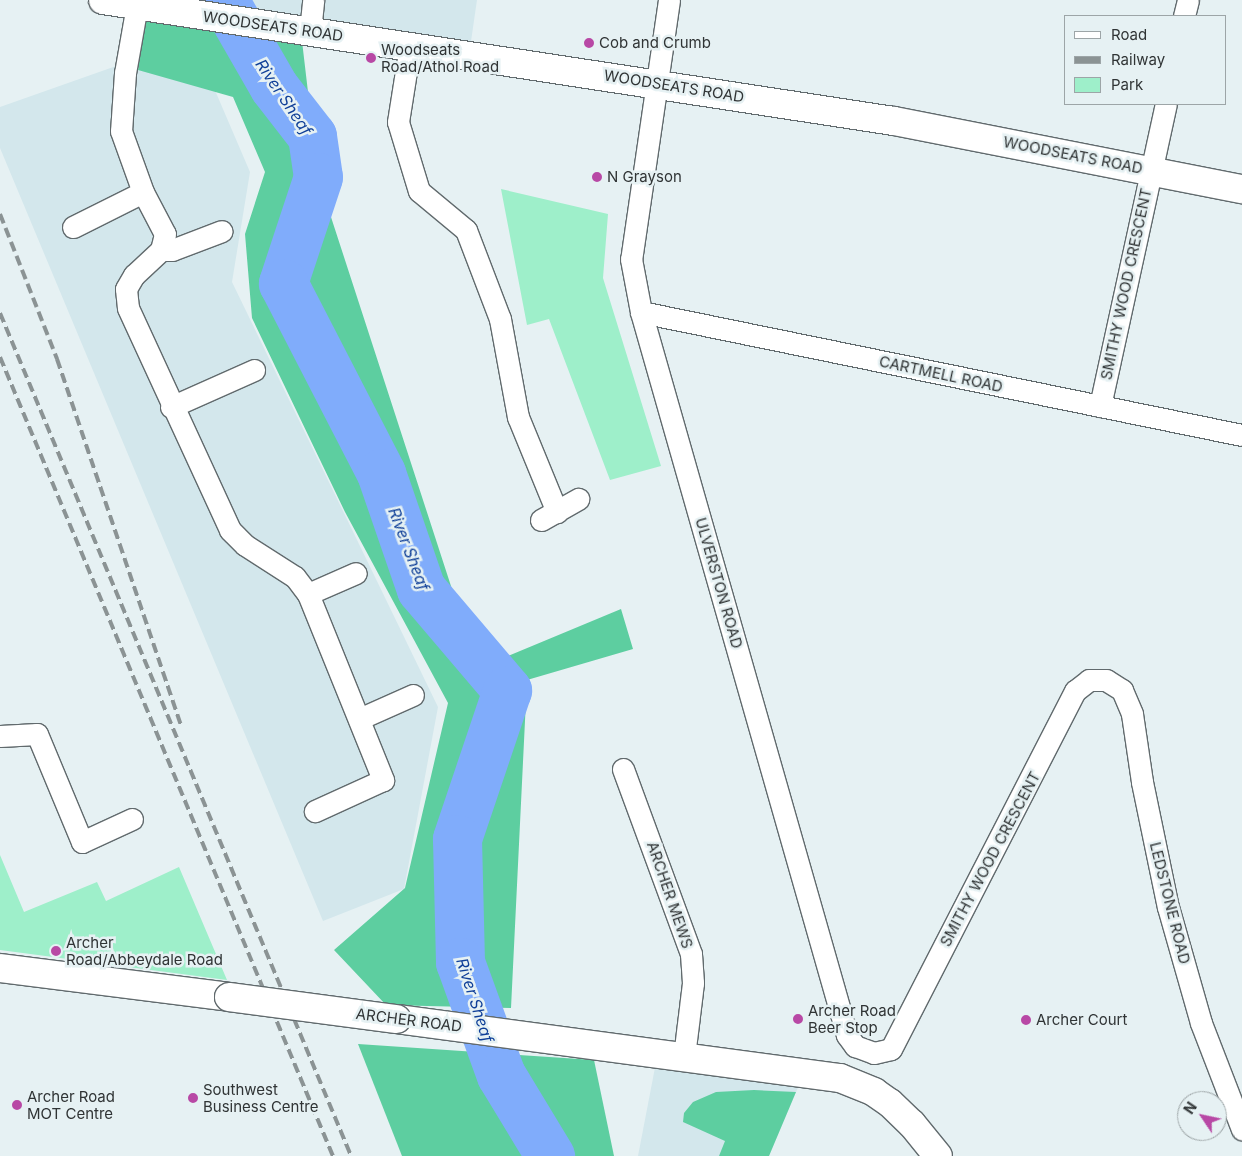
<!DOCTYPE html>
<html>
<head>
<meta charset="utf-8">
<style>
	body { margin:0 }
	#map { position:relative; width:1242px; height:1156px; overflow:hidden; background:#e6f1f3; font-family:Inter,sans-serif }
	div>[style] { position:absolute }
	.built>* { inset:0; background:#d3e7ec }
	.green>* { inset:0; background:#9eefca }
	.forest>* { inset:0; background:#5dcea0 }
	.river>* { height:49px; margin:-24.5px; padding:0 24.5px; transform-origin:24.5px; border-radius:24.5px; background:#80acfb }
	.roads { filter:drop-shadow(1px 0 #616a6d) drop-shadow(-1px 0 #616a6d) drop-shadow(0 1px #616a6d) drop-shadow(0 -1px #616a6d) }
	.minor>* { height:21px; margin:-10.5px; padding:0 10.5px; transform-origin:10.5px; border-radius:10.5px; background:#fff }
	.tertiary>* { height:28px; margin:-14px; padding:0 14px; transform-origin:14px; border-radius:14px; background:#fff }
	.rail>* { height:4px; margin-top:-2px; transform-origin:0; background:repeating-linear-gradient(90deg,#8b9394 0 10px,transparent 0 15px) }
	.bridges { filter:drop-shadow(1px 0 #616a6d) drop-shadow(-1px 0 #616a6d) drop-shadow(0 1px #616a6d) drop-shadow(0 -1px #616a6d) }
	.tertiary-bridge>* { height:28px; margin:-14px; padding:0 14px; transform-origin:14px; border-radius:14px; background:#fff }
	.dots>* { width:14px; height:14px; translate:-50% -50%; box-sizing:border-box; border:2px solid #e6f1f3; border-radius:50% }
	span { translate:-50% -50%; white-space:nowrap; text-align:center; line-height:1.15; -webkit-text-stroke:5px #e6f1f3; paint-order:stroke }
	.street-label { font-size:15px; color:#303435 }
	.poi-label { font-size:15px; color:#303435 }
	.left { translate:0 -50%; text-align:left }
	.water-label { font-size:16px; color:#0f3f98; font-style:italic }
	.legend { position:absolute; left:1064px; top:15px; width:162px; height:90px; box-sizing:border-box; background:#e6f1f3; border:1px solid #9da5a7; margin:0; padding:6px 9px; list-style:none; font-size:15px; color:#303435 }
	.legend li { display:flex; align-items:center; gap:10px; height:25px }
	.legend b { width:25px; border:1px solid #9da5a7 }
	.north { position:absolute; left:1177px; top:1091px; width:50px; height:50px; box-sizing:border-box; background:#e6f1f3; border:1px solid #9da5a7; border-radius:50%; rotate:304deg; font-size:14px; font-weight:700; line-height:20px; text-align:center; color:#303435 }
	.north::after { content:''; display:block; margin:auto; width:18px; height:22px; background:#b848a5; clip-path:polygon(50% 0,100% 100%,50% 72%,0 100%) }
</style>
</head>
<body>
<div id="map">
	<div class="built">
		<i style="clip-path:polygon(103px 0,477px 0,469px 55px)"></i>
		<i style="clip-path:polygon(119px 65px,214px 88px,250px 172px,232px 282px,438px 707px,404px 889px,323px 921px,0 148px,0 107px)"></i>
		<i style="clip-path:polygon(658px 1052px,805px 1071px,769px 1156px,638px 1156px)"></i>
	</div>
	<div class="green">
		<i style="clip-path:polygon(501px 189px,608px 214px,603px 278px,661px 466px,610px 480px,549px 319px,527px 325px)"></i>
		<i style="clip-path:polygon(0 855px,24px 912px,97px 882px,106px 901px,179px 867px,227px 980px,0 950px)"></i>
	</div>
	<div class="forest">
		<i style="clip-path:polygon(146px 16px,302px 41px,318px 177px,463px 623px,496px 661px,621px 609px,633px 649px,527px 680px,511px 1008px,386px 1005px,334px 950px,405px 888px,448px 703px,345px 512px,252px 318px,245px 234px,265px 172px,233px 97px,138px 70px)"></i>
		<i style="clip-path:polygon(358px 1044px,594px 1060px,614px 1156px,402px 1156px)"></i>
		<i style="clip-path:polygon(754px 1090px,796px 1092px,769px 1156px,719px 1156px,725px 1141px,683px 1122px,684px 1113px,693px 1102px,716px 1092px)"></i>
	</div>
	<div class="river">
		<i style="left:224px;top:0;width:100px;rotate:60.1deg"></i>
		<i style="left:274px;top:87px;width:62px;rotate:52.2deg"></i>
		<i style="left:312px;top:136px;width:41px;rotate:81.7deg"></i>
		<i style="left:318px;top:177px;width:112px;rotate:108.3deg"></i>
		<i style="left:283px;top:283px;width:214px;rotate:62.7deg"></i>
		<i style="left:381px;top:473px;width:123px;rotate:71deg"></i>
		<i style="left:421px;top:589px;width:133px;rotate:49.6deg"></i>
		<i style="left:507px;top:690px;width:157px;rotate:108.6deg"></i>
		<i style="left:457px;top:839px;width:123px;rotate:88.6deg"></i>
		<i style="left:460px;top:962px;width:120px;rotate:70.1deg"></i>
		<i style="left:501px;top:1075px;width:95px;rotate:58.8deg"></i>
	</div>
	<div class="roads">
		<div class="minor">
			<i style="left:669px;top:0;width:262px;rotate:98.3deg"></i>
			<i style="left:631px;top:259px;width:54px;rotate:79.3deg"></i>
			<i style="left:641px;top:312px;width:752px;rotate:74.1deg"></i>
			<i style="left:847px;top:1035px;width:14px;rotate:54deg"></i>
			<i style="left:855px;top:1046px;width:20px;rotate:20deg"></i>
			<i style="left:874px;top:1053px;width:17px;rotate:-13deg"></i>
			<i style="left:891px;top:1049px;width:403px;rotate:-62.8deg"></i>
			<i style="left:1075px;top:691px;width:18px;rotate:-38deg"></i>
			<i style="left:1089px;top:680px;width:17px"></i>
			<i style="left:1106px;top:680px;width:19px;rotate:32deg"></i>
			<i style="left:1122px;top:690px;width:26px;rotate:67deg"></i>
			<i style="left:1132px;top:714px;width:69px;rotate:81.6deg"></i>
			<i style="left:1142px;top:782px;width:128px;rotate:78.3deg"></i>
			<i style="left:1168px;top:907px;width:121px;rotate:74.1deg"></i>
			<i style="left:1201px;top:1023px;width:114px;rotate:68.9deg"></i>
			<i style="left:137px;top:5px;width:69px;rotate:100deg"></i>
			<i style="left:125px;top:73px;width:58px;rotate:93.9deg"></i>
			<i style="left:121px;top:131px;width:65px;rotate:70.2deg"></i>
			<i style="left:143px;top:192px;width:47px;rotate:62.4deg"></i>
			<i style="left:165px;top:234px;width:16px;rotate:104deg"></i>
			<i style="left:161px;top:250px;width:37px;rotate:137deg"></i>
			<i style="left:134px;top:275px;width:16px;rotate:120deg"></i>
			<i style="left:126px;top:289px;width:19px;rotate:84deg"></i>
			<i style="left:128px;top:308px;width:244px;rotate:65.3deg"></i>
			<i style="left:230px;top:530px;width:21px;rotate:45deg"></i>
			<i style="left:245px;top:545px;width:59px;rotate:32.6deg"></i>
			<i style="left:295px;top:577px;width:21px;rotate:53deg"></i>
			<i style="left:308px;top:594px;width:201px;rotate:68deg"></i>
			<i style="left:383px;top:780px;width:75px;rotate:155.5deg"></i>
			<i style="left:1184px;top:16px;width:16px;rotate:-76deg"></i>
			<i style="left:310px;top:31px;width:31px;rotate:-84deg"></i>
			<i style="left:410px;top:46px;width:77px;rotate:99deg"></i>
			<i style="left:398px;top:122px;width:72px;rotate:73.1deg"></i>
			<i style="left:419px;top:191px;width:61px;rotate:39.7deg"></i>
			<i style="left:466px;top:230px;width:95px;rotate:69.1deg"></i>
			<i style="left:500px;top:319px;width:100px;rotate:79.6deg"></i>
			<i style="left:518px;top:417px;width:103px;rotate:67.7deg"></i>
			<i style="left:73px;top:227px;width:78px;rotate:-26.6deg"></i>
			<i style="left:161px;top:250px;width:11px"></i>
			<i style="left:172px;top:250px;width:53px;rotate:-20.8deg"></i>
			<i style="left:641px;top:312px;width:613px;rotate:11.57deg"></i>
			<i style="left:1100px;top:406px;width:309px;rotate:-77.7deg"></i>
			<i style="left:171px;top:407px;width:91px;rotate:-24deg"></i>
			<i style="left:541px;top:520px;width:43px;rotate:-29.6deg"></i>
			<i style="left:308px;top:594px;width:52px;rotate:-23.6deg"></i>
			<i style="left:359px;top:719px;width:59px;rotate:-24deg"></i>
			<i style="left:0;top:736px;width:37px;rotate:-3deg"></i>
			<i style="left:37px;top:734px;width:117px;rotate:67.4deg"></i>
			<i style="left:82px;top:842px;width:55px;rotate:-24.7deg"></i>
			<i style="left:623px;top:769px;width:197px;rotate:69.8deg"></i>
			<i style="left:691px;top:954px;width:29px;rotate:86deg"></i>
			<i style="left:693px;top:983px;width:74px;rotate:97deg"></i>
		</div>
		<div class="tertiary">
			<i style="left:103px;top:0;width:800px;rotate:8.7deg"></i>
			<i style="left:894px;top:121px;width:355px;rotate:11.1deg"></i>
			<i style="left:0;top:968px;width:231px;rotate:7.2deg"></i>
			<i style="left:397px;top:1019px;width:447px;rotate:7.6deg"></i>
			<i style="left:840px;top:1078px;width:37px;rotate:22deg"></i>
			<i style="left:874px;top:1092px;width:19px;rotate:35deg"></i>
			<i style="left:890px;top:1103px;width:30px;rotate:44deg"></i>
			<i style="left:912px;top:1124px;width:41px;rotate:50.9deg"></i>
		</div>
	</div>
	<div class="rail">
		<i style="left:0;top:214px;width:156px;rotate:68.5deg"></i>
		<i style="left:57px;top:359px;width:387px;rotate:71.3deg"></i>
		<i style="left:0;top:313px;width:913px;rotate:67.39deg"></i>
		<i style="left:0;top:357px;width:866px;rotate:67.38deg"></i>
	</div>
	<div class="bridges">
		<div class="tertiary-bridge">
			<i style="left:229px;top:997px;width:169px;rotate:7.5deg"></i>
		</div>
	</div>
	<div class="dots">
		<i style="left:589px;top:43px;background:#b848a5"></i>
		<i style="left:371px;top:58px;background:#b848a5"></i>
		<i style="left:597px;top:177px;background:#b848a5"></i>
		<i style="left:56px;top:951px;background:#b848a5"></i>
		<i style="left:798px;top:1019px;background:#b848a5"></i>
		<i style="left:1026px;top:1020px;background:#b848a5"></i>
		<i style="left:193px;top:1098px;background:#b848a5"></i>
		<i style="left:17px;top:1105px;background:#b848a5"></i>
	</div>
	<div class="street-label">
		<span style="left:273px;top:26px;rotate:8deg">WOODSEATS ROAD</span>
		<span style="left:674px;top:86px;rotate:9deg">WOODSEATS ROAD</span>
		<span style="left:1073px;top:155px;rotate:11deg">WOODSEATS ROAD</span>
		<span style="left:1126px;top:284px;rotate:-78deg">SMITHY WOOD CRESCENT</span>
		<span style="left:941px;top:374px;rotate:12deg">CARTMELL ROAD</span>
		<span style="left:719px;top:583px;rotate:74deg">ULVERSTON ROAD</span>
		<span style="left:990px;top:859px;rotate:-62deg">SMITHY WOOD CRESCENT</span>
		<span style="left:670px;top:895px;rotate:71deg">ARCHER MEWS</span>
		<span style="left:1170px;top:903px;rotate:76deg">LEDSTONE ROAD</span>
		<span style="left:409px;top:1020px;rotate:7deg">ARCHER ROAD</span>
	</div>
	<div class="poi-label">
		<span class="left" style="left:599px;top:43px">Cob and Crumb</span>
		<span class="left" style="left:381px;top:58px">Woodseats<br>Road/Athol Road</span>
		<span class="left" style="left:607px;top:177px">N Grayson</span>
		<span class="left" style="left:66px;top:951px">Archer<br>Road/Abbeydale Road</span>
		<span class="left" style="left:808px;top:1019px">Archer Road<br>Beer Stop</span>
		<span class="left" style="left:1036px;top:1020px">Archer Court</span>
		<span class="left" style="left:203px;top:1098px">Southwest<br>Business Centre</span>
		<span class="left" style="left:27px;top:1105px">Archer Road<br>MOT Centre</span>
	</div>
	<div class="water-label">
		<span style="left:284px;top:97px;rotate:56deg">River Sheaf</span>
		<span style="left:409px;top:549px;rotate:69deg">River Sheaf</span>
		<span style="left:475px;top:1000px;rotate:72deg">River Sheaf</span>
	</div>
	<ul class="legend">
	<li><b style="height:6px;background:#fff"></b>Road</li>
	<li><b style="height:6px;background:#8b9394"></b>Railway</li>
	<li><b style="height:14px;background:#9eefca"></b>Park</li>
	</ul>
	<div class="north">N</div>
</div>
</body>
</html>
